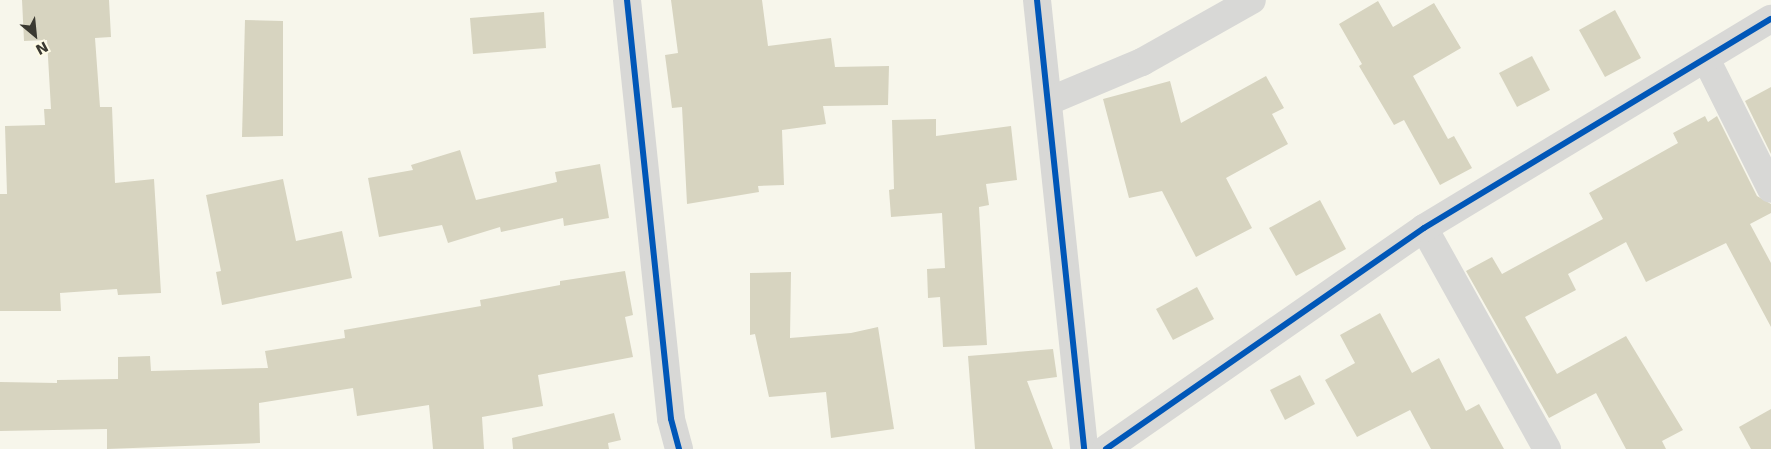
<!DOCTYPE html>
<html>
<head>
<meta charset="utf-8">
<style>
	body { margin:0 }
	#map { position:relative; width:1771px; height:449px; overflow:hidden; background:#f7f6eb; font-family:"DejaVu Sans",sans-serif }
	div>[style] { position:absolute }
	.building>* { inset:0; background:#d7d4c0 }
	.minor>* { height:28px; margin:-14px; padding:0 14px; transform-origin:14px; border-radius:14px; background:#d8d8d6 }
	.cycleway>* { height:6px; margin:-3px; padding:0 3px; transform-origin:3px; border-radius:3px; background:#0057b8 }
	span { translate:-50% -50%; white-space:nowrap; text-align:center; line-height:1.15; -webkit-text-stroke:4px #fdfae5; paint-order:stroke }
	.north { position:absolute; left:10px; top:10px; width:50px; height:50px; -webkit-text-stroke:4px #fdfae5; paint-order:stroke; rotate:152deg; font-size:14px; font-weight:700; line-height:20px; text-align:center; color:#3a3931 }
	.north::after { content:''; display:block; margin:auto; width:18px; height:22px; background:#3a3931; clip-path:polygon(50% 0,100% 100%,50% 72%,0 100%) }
</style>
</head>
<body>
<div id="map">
	<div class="building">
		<i style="clip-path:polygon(22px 0,109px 0,111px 37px,95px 38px,100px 107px,112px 107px,115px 183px,154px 179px,161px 293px,118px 295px,117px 289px,60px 293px,61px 311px,0 311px,0 194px,7px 194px,5px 126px,45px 125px,44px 109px,51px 109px,47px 40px,24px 41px)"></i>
		<i style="clip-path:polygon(671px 0,762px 0,768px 46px,831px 38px,835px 67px,889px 66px,888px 105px,823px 106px,826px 124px,782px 130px,784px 185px,758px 186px,759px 192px,687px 204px,682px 107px,672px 108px,665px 55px,678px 53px)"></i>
		<i style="clip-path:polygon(1378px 1px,1393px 27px,1434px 3px,1461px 48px,1413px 76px,1448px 139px,1454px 136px,1472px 168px,1440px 185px,1404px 120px,1394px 125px,1359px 66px,1362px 64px,1339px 24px)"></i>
		<i style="clip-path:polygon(1615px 10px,1641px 58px,1605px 77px,1579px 30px)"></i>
		<i style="clip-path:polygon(544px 12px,546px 48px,473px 54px,470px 18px)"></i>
		<i style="clip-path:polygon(245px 20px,283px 21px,283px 136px,242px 137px)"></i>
		<i style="clip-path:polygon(1532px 56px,1550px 90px,1517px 107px,1499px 73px)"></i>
		<i style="clip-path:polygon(1266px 76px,1284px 108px,1272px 114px,1288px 144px,1226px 178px,1252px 228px,1196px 257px,1162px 191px,1129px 198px,1103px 99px,1170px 81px,1181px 123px)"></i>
		<i style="clip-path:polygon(1771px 87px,1771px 154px,1745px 101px)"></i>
		<i style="clip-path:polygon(1705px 116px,1708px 122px,1717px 116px,1757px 196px,1771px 204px,1771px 213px,1750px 224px,1771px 263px,1771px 327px,1726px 243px,1646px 282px,1626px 242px,1568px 274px,1576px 290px,1525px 317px,1557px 374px,1626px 336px,1683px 430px,1662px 441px,1666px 449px,1626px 449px,1596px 393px,1549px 418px,1466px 271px,1492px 257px,1502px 274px,1603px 219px,1589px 193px,1678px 143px,1673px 133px)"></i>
		<i style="clip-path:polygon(936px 119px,936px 136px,1011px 126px,1017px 180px,986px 184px,989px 205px,979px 207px,987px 345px,943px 347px,940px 297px,928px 298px,927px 269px,945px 268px,942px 213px,891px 217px,889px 190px,894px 189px,892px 120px)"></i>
		<i style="clip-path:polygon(460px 150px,476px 200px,557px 182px,555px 172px,600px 164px,609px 218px,564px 226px,563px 218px,501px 232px,500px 227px,448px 243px,442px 225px,379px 237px,368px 178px,413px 170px,411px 165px)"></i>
		<i style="clip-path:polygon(283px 179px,296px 241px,342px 231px,352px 278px,222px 305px,216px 272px,221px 271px,206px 195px)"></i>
		<i style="clip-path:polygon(1320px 200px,1346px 249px,1296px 276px,1269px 228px)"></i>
		<i style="clip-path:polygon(625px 271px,633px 315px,625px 317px,633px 357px,538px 375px,543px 406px,482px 417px,484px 449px,433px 449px,429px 405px,357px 416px,353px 388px,259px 403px,260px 443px,107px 449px,107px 429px,0 431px,0 382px,57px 383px,57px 380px,118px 379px,118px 357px,150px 356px,151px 371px,268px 368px,265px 351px,345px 338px,344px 330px,481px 306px,480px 300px,560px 285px,560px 281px)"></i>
		<i style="clip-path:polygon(791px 272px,790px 338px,851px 333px,878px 327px,894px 429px,831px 438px,826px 392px,769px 397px,755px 334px,750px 335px,750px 273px)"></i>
		<i style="clip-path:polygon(1197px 287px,1214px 319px,1173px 340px,1156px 309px)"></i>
		<i style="clip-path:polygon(1380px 313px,1412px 373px,1439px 358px,1466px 411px,1479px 404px,1504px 449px,1431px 449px,1410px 410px,1357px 437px,1325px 380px,1355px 363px,1340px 335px)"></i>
		<i style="clip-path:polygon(1053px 349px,1057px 377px,1027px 381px,1053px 449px,975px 449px,968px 356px)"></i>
		<i style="clip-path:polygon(1300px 375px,1315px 404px,1285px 420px,1270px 390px)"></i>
		<i style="clip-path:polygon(1771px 409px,1771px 449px,1751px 449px,1739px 427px)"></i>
		<i style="clip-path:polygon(614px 413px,621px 440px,608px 443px,609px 449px,513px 449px,512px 438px)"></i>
	</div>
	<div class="minor">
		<i style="left:627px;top:0;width:421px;rotate:84deg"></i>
		<i style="left:671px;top:419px;width:31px;rotate:75deg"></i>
		<i style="left:1037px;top:0;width:451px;rotate:84deg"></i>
		<i style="left:1706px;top:59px;width:145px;rotate:63.4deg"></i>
		<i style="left:1049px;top:101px;width:101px;rotate:-22.8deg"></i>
		<i style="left:1142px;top:62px;width:126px;rotate:-29.4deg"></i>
		<i style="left:1424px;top:228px;width:253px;rotate:60.9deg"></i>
		<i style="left:1106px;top:449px;width:387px;rotate:-34.8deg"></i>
		<i style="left:1424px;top:228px;width:405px;rotate:-31.1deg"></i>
	</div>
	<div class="cycleway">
		<i style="left:627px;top:0;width:421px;rotate:84deg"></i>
		<i style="left:671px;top:419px;width:31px;rotate:75deg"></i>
		<i style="left:1037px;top:0;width:451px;rotate:84deg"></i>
		<i style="left:1106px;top:449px;width:387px;rotate:-34.8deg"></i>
		<i style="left:1424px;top:228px;width:405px;rotate:-31.1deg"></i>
	</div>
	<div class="north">N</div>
</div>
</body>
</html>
